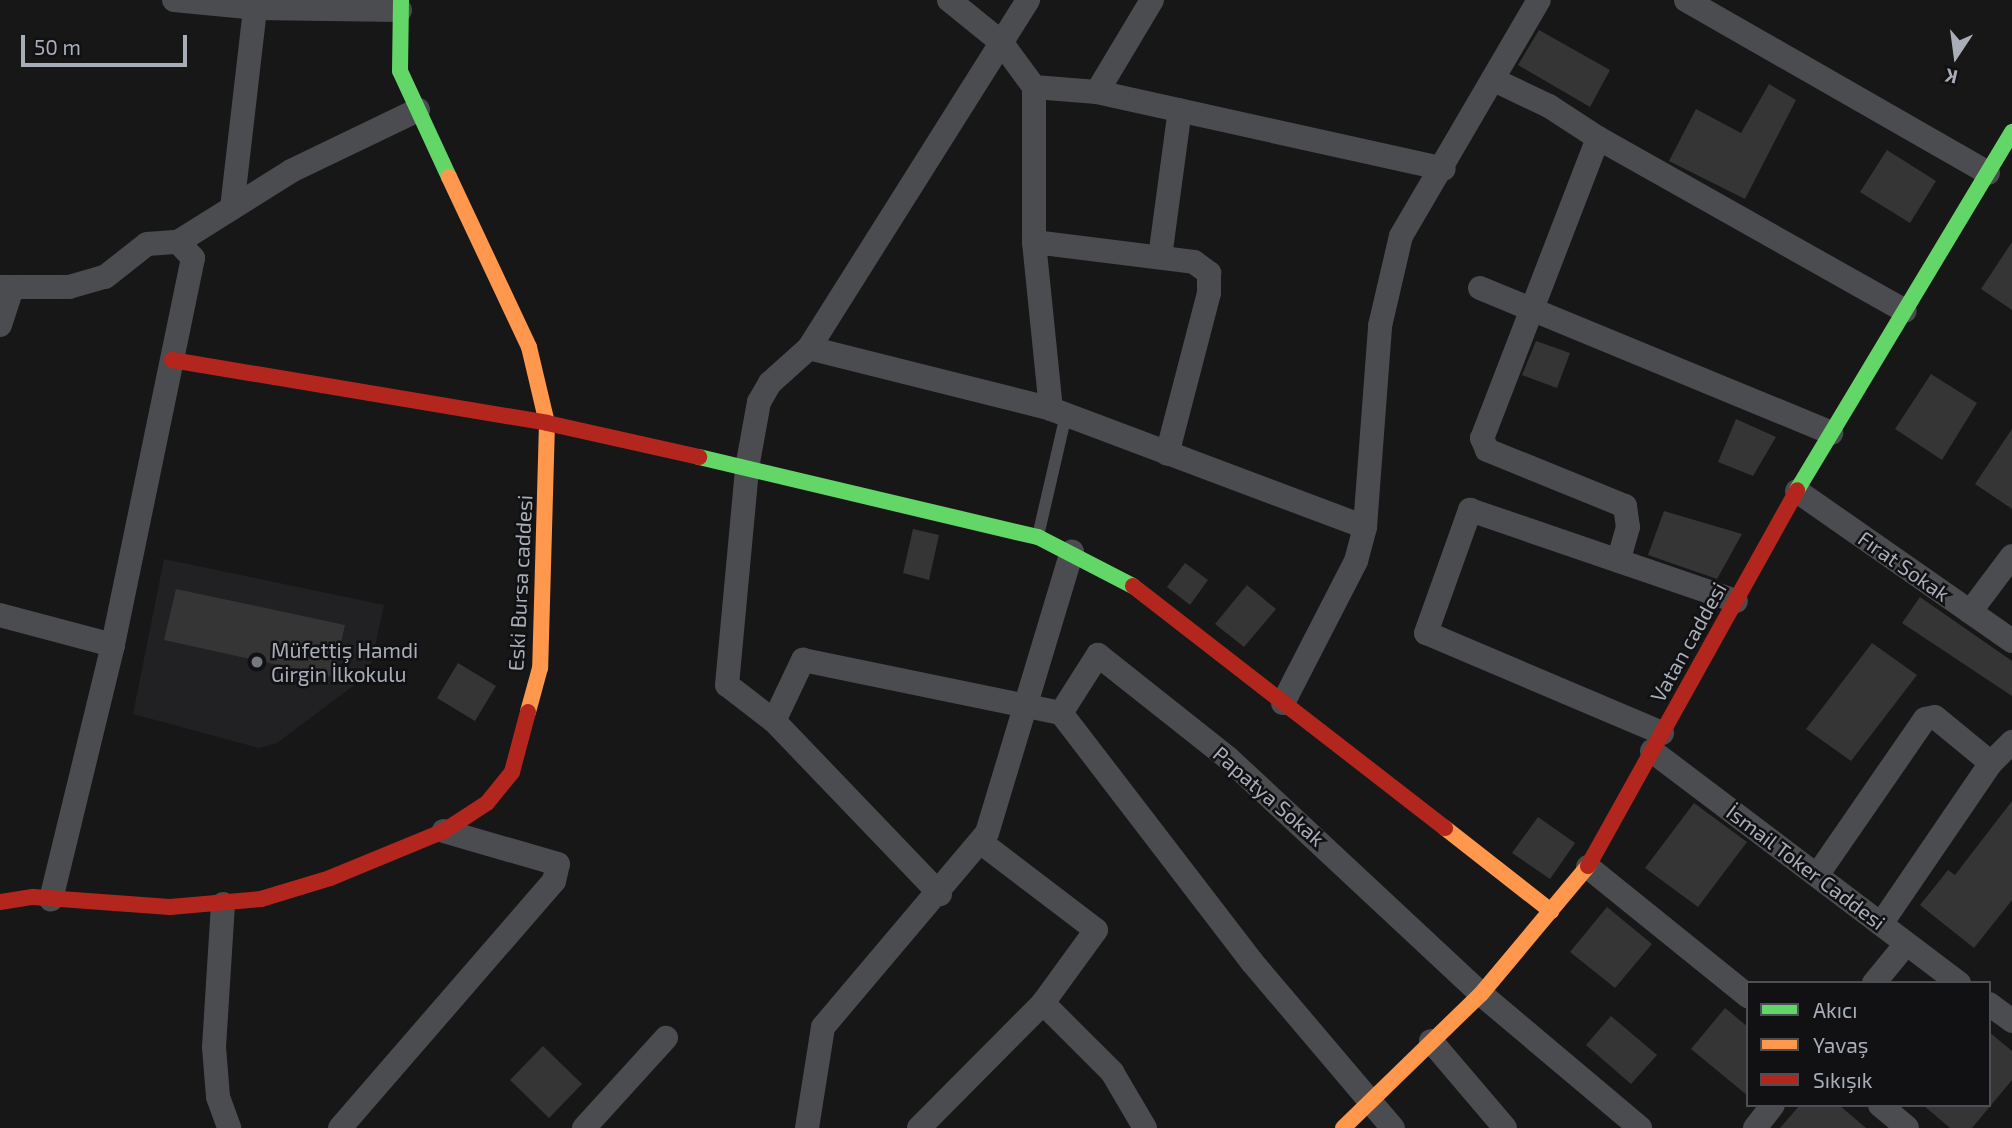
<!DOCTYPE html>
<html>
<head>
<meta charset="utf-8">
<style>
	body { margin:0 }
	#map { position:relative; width:2012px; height:1128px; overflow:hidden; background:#171717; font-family:"Exo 2",sans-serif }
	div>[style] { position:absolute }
	.built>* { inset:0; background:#212123 }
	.building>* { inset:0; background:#353536 }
	.lane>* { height:12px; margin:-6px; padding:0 6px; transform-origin:6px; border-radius:6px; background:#4b4c50 }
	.street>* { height:24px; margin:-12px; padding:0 12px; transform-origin:12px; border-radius:12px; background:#4b4c50 }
	.fast>* { height:16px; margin:-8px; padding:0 8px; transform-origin:8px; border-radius:8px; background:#63d668 }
	.slow>* { height:16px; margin:-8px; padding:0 8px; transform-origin:8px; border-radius:8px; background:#ff974d }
	.jam>* { height:16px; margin:-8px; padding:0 8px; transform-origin:8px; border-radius:8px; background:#b3261e }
	.dots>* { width:19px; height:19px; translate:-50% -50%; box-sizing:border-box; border:4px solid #111113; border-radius:50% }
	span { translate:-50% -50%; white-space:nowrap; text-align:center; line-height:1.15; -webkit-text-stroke:5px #111113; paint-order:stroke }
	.street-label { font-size:21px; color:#a8adb8 }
	.poi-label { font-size:21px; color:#a8adb8 }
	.left { translate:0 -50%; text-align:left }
	.legend { position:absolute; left:1746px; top:981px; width:245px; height:126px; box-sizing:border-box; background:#111113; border:2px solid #4d4f55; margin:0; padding:9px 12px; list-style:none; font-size:21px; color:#a8adb8 }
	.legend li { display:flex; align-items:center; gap:14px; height:35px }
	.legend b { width:35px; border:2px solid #4d4f55 }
	.north { position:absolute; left:1921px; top:21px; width:70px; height:70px; -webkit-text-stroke:5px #111113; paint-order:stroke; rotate:193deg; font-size:19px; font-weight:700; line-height:28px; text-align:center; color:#a8adb8 }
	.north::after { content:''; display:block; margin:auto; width:24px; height:32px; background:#a8adb8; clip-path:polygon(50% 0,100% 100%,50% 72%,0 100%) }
	.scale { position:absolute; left:21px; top:35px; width:166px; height:32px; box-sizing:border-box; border:4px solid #a8adb8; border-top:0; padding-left:9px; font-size:21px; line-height:24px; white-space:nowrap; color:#a8adb8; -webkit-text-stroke:5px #111113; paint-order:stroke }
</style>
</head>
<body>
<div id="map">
	<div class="built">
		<i style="clip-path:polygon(164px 559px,384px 605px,369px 674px,277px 743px,259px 748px,133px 714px)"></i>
	</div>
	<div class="building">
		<i style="clip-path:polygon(1539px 30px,1610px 70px,1590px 107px,1518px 65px)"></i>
		<i style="clip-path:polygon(1769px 84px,1796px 100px,1745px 199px,1669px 161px,1696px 109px,1741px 133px)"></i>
		<i style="clip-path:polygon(1887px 150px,1936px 181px,1910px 223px,1860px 192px)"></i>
		<i style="clip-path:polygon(2012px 242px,2012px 310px,1981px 289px)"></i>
		<i style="clip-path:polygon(1536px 341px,1570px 353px,1557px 388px,1522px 375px)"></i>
		<i style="clip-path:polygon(1931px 374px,1977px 403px,1942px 460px,1895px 429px)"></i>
		<i style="clip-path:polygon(1736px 419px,1776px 437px,1753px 476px,1718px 462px)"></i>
		<i style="clip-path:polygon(2012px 429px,2012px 509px,1975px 484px)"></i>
		<i style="clip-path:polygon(1664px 511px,1742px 534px,1717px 579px,1648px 555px)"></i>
		<i style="clip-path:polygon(913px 529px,939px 535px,929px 580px,903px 573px)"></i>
		<i style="clip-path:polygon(1185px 563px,1208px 580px,1190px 605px,1167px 587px)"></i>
		<i style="clip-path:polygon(1247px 585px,1276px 609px,1244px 647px,1215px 624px)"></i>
		<i style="clip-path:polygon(176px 589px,345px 625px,333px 677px,164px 640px)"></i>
		<i style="clip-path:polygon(1920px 597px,2012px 661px,2012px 696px,1902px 623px)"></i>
		<i style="clip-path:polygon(1872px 643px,1917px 675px,1851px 761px,1806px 729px)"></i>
		<i style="clip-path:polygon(458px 663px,496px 686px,475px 721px,437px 698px)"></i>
		<i style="clip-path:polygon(2012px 801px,2012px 900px,1974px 948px,1920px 905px,1948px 870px,1955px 875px)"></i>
		<i style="clip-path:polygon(1694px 803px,1747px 842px,1698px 907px,1645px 868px)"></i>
		<i style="clip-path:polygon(1538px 817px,1575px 843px,1550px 879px,1512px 853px)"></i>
		<i style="clip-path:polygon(1607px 907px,1652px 944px,1615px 988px,1570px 952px)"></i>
		<i style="clip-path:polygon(1725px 1008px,1748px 1027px,1748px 1096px,1691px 1049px)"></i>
		<i style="clip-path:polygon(1611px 1016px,1657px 1055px,1631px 1084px,1586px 1045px)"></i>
		<i style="clip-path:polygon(1989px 1032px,2012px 1051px,2012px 1080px,1972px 1128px,1950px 1128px,1923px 1105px,1989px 1105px)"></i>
		<i style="clip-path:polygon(543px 1046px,582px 1084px,549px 1118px,510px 1080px)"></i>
		<i style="clip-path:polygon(1800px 1105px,1839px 1105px,1866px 1128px,1780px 1128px)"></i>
	</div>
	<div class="lane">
		<i style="left:1038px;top:536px;width:124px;rotate:-77deg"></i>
	</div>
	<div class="street">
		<i style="left:174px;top:0;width:81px;rotate:5.6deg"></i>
		<i style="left:255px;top:8px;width:145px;rotate:0.8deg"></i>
		<i style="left:949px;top:0;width:67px;rotate:38.9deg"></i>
		<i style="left:1001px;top:42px;width:56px;rotate:53.7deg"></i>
		<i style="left:1034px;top:87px;width:63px;rotate:4.5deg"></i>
		<i style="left:1097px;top:92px;width:355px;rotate:12.5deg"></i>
		<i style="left:1686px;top:0;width:348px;rotate:29.8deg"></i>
		<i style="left:1494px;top:80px;width:61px;rotate:25.3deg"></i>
		<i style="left:1549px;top:106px;width:59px;rotate:33.1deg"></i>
		<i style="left:1598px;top:138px;width:352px;rotate:29.4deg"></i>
		<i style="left:1034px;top:87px;width:155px;rotate:90deg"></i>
		<i style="left:1034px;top:242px;width:168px;rotate:84.2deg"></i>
		<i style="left:1097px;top:92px;width:107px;rotate:-59.1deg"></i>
		<i style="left:1598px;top:138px;width:322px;rotate:111.1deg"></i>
		<i style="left:1482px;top:438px;width:13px;rotate:67deg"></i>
		<i style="left:1487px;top:450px;width:149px;rotate:22.1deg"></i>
		<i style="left:1625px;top:506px;width:21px;rotate:82deg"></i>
		<i style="left:1628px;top:527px;width:35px;rotate:106deg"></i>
		<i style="left:232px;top:208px;width:201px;rotate:-83.4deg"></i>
		<i style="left:178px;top:242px;width:133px;rotate:-32.1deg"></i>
		<i style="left:291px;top:171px;width:141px;rotate:-25.7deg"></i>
		<i style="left:1034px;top:242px;width:161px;rotate:7.1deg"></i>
		<i style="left:1194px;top:262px;width:19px;rotate:36deg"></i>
		<i style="left:1209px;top:273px;width:20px;rotate:90deg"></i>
		<i style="left:1209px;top:293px;width:166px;rotate:104.6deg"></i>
		<i style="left:1160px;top:257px;width:148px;rotate:-82.3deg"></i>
		<i style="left:0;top:287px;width:69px"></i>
		<i style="left:69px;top:287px;width:37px;rotate:-16deg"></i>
		<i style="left:105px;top:277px;width:53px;rotate:-38.2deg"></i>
		<i style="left:147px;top:244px;width:31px;rotate:-4deg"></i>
		<i style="left:178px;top:242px;width:22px;rotate:47deg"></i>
		<i style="left:193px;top:258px;width:395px;rotate:101.7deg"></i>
		<i style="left:113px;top:645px;width:262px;rotate:103.7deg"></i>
		<i style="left:1480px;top:288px;width:380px;rotate:22.4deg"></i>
		<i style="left:0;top:325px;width:40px;rotate:-72deg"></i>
		<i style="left:809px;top:348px;width:250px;rotate:14.1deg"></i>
		<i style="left:1051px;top:409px;width:335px;rotate:20.6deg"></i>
		<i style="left:1797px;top:491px;width:262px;rotate:34.9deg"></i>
		<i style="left:1970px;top:612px;width:70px;rotate:-53.1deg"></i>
		<i style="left:0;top:615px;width:117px;rotate:14.9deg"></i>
		<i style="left:1283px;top:703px;width:160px;rotate:-62.8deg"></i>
		<i style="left:1356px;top:561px;width:35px;rotate:-75deg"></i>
		<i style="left:1365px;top:527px;width:202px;rotate:-85.7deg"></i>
		<i style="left:1380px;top:326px;width:92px;rotate:-76.9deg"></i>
		<i style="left:1401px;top:236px;width:273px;rotate:-59.7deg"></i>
		<i style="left:1061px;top:713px;width:69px;rotate:-57.5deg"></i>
		<i style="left:1098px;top:655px;width:166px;rotate:38.4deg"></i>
		<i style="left:1228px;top:758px;width:346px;rotate:43deg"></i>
		<i style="left:1481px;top:994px;width:208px;rotate:40.1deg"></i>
		<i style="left:774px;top:721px;width:68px;rotate:-64.6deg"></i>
		<i style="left:803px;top:660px;width:263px;rotate:11.6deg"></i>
		<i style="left:1061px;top:713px;width:314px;rotate:52.5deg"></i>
		<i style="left:1252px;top:962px;width:218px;rotate:49.7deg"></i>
		<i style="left:1662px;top:733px;width:256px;rotate:-157deg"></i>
		<i style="left:1426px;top:633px;width:131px;rotate:-70.3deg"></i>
		<i style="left:1470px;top:510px;width:281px;rotate:18.9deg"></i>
		<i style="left:1652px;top:751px;width:385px;rotate:37.1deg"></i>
		<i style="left:1588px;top:867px;width:206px;rotate:38.9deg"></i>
		<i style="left:1818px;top:874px;width:188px;rotate:-55.4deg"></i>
		<i style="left:1925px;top:719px;width:10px;rotate:-11deg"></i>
		<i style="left:1935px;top:717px;width:72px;rotate:39.4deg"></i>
		<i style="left:940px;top:894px;width:240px;rotate:-133.8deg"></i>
		<i style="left:774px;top:721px;width:59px;rotate:-142.5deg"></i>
		<i style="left:727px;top:685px;width:218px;rotate:-84.7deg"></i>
		<i style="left:747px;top:468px;width:67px;rotate:-79.7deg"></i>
		<i style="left:759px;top:402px;width:22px;rotate:-60deg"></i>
		<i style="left:770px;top:383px;width:52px;rotate:-41.9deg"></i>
		<i style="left:809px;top:348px;width:411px;rotate:-57.8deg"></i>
		<i style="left:223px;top:904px;width:143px;rotate:93.6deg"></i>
		<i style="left:214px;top:1047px;width:50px;rotate:85.4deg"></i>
		<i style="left:218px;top:1097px;width:33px;rotate:70deg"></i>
		<i style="left:1881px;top:924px;width:195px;rotate:-55.7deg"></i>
		<i style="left:1991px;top:763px;width:30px;rotate:-45deg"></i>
		<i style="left:1874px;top:983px;width:50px;rotate:-50.6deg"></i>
		<i style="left:1043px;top:1003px;width:98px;rotate:45deg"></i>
		<i style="left:1112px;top:1072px;width:65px;rotate:59.5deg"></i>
		<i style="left:1989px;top:1004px;width:29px;rotate:36deg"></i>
		<i style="left:1431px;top:1041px;width:114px;rotate:49.6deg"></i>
		<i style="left:1880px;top:1105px;width:35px;rotate:40deg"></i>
		<i style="left:340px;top:1128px;width:327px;rotate:-49.1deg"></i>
		<i style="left:554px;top:881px;width:17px;rotate:-77deg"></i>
		<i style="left:558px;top:864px;width:119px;rotate:-163.9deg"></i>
		<i style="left:584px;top:1128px;width:122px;rotate:-47.7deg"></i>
		<i style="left:807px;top:1128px;width:102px;rotate:-81deg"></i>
		<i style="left:823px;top:1027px;width:254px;rotate:-49.8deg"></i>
		<i style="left:987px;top:833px;width:294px;rotate:-73.2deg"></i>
		<i style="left:919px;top:1128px;width:176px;rotate:-45.2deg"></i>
		<i style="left:1043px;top:1003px;width:90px;rotate:-54deg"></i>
		<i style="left:1096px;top:930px;width:143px;rotate:-142.7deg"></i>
		<i style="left:1755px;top:1128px;width:29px;rotate:-52deg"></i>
	</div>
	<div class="fast">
		<i style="left:401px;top:0;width:71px;rotate:90.8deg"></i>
		<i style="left:400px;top:71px;width:117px;rotate:65.2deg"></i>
		<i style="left:699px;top:457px;width:348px;rotate:13.3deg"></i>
		<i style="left:1038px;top:537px;width:107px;rotate:27.3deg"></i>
		<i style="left:1797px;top:490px;width:418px;rotate:-59deg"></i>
	</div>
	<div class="slow">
		<i style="left:449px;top:177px;width:188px;rotate:64.8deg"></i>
		<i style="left:529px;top:347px;width:78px;rotate:76.7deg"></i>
		<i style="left:547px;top:423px;width:245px;rotate:91.6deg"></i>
		<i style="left:540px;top:668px;width:46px;rotate:105.3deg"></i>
		<i style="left:1445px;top:828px;width:135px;rotate:38.1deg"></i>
		<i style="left:1343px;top:1128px;width:192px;rotate:-44.2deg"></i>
		<i style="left:1481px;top:994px;width:167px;rotate:-50.1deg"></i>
	</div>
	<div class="jam">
		<i style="left:172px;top:360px;width:380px;rotate:9.5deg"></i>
		<i style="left:547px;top:423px;width:156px;rotate:12.6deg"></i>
		<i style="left:1133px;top:586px;width:395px;rotate:37.8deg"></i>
		<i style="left:1588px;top:866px;width:430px;rotate:-60.9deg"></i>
		<i style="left:0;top:902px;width:33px;rotate:-9deg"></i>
		<i style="left:33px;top:897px;width:137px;rotate:4.2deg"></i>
		<i style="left:170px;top:907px;width:91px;rotate:-5deg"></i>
		<i style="left:261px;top:899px;width:72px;rotate:-16.9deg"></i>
		<i style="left:330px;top:878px;width:123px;rotate:-22.4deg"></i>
		<i style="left:444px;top:831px;width:51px;rotate:-33.1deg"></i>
		<i style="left:487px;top:803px;width:40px;rotate:-51deg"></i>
		<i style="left:512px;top:772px;width:62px;rotate:-75.1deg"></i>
	</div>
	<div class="dots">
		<i style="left:257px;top:662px;background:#757880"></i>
	</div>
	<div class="street-label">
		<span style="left:1904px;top:566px;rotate:35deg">Fırat Sokak</span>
		<span style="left:520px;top:583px;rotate:-87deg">Eski Bursa caddesi</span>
		<span style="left:1688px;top:642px;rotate:-61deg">Vatan caddesi</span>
		<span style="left:1269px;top:796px;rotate:41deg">Papatya Sokak</span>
		<span style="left:1806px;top:867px;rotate:37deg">İsmail Toker Caddesi</span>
	</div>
	<div class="poi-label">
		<span class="left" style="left:271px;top:662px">Müfettiş Hamdi<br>Girgin İlkokulu</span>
	</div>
	<ul class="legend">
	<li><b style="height:9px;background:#63d668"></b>Akıcı</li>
	<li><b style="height:9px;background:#ff974d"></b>Yavaş</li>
	<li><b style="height:9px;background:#b3261e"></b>Sıkışık</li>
	</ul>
	<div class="north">K</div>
	<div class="scale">50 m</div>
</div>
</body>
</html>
